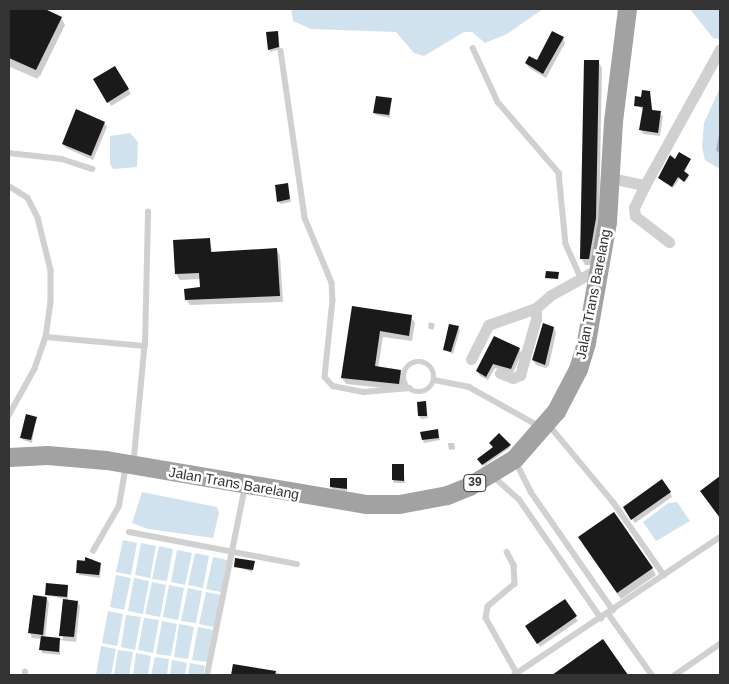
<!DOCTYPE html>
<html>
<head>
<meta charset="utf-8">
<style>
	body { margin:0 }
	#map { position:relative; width:729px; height:684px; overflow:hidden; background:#fff; font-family:Helvetica,sans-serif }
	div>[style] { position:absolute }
	.water>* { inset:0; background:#cfe2ee }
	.shadow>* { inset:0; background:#0003 }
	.building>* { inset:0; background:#1a1a1a }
	.service>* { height:5.5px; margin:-2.75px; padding:0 2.75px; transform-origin:2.75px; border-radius:2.75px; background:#d0d0d0 }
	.service>.ring { margin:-2.75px; padding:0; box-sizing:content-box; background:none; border:5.5px solid #d0d0d0; border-radius:50% }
	.minor>* { height:11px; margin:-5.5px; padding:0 5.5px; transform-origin:5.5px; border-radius:5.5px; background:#d0d0d0 }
	.trunk>* { height:19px; margin:-9.5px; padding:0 9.5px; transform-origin:9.5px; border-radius:9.5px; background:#a2a2a2 }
	span { translate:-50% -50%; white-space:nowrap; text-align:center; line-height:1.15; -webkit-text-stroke:5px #fff; paint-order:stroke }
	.shield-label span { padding:1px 4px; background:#fff; border:1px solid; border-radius:4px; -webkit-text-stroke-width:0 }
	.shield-label { font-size:12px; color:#333; font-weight:700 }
	.street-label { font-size:14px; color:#333 }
	.frame { position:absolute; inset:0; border:10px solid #333; pointer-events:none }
</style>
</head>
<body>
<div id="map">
	<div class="water">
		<i style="clip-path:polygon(291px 9px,543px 9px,507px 34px,485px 43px,472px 32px,464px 32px,424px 56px,414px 53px,396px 32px,311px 29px,293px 21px)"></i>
		<i style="clip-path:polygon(690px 9px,720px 9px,720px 39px,713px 38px)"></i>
		<i style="clip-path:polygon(720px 88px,720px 169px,705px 160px,702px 147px,704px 123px)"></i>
		<i style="clip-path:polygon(130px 133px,138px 142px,137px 167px,113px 169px,110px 164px,110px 136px)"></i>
		<i style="clip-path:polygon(142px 492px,217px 507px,219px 513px,213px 538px,148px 529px,132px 523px)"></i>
		<i style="clip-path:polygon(677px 502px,690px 521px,656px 541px,643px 522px,668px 503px)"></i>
		<i style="clip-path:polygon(123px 540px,137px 543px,131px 575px,116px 572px)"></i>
		<i style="clip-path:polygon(141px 543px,156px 546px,150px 578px,135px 575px)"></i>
		<i style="clip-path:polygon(159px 546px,173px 549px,167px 581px,152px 579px)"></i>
		<i style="clip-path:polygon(177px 550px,192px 553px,185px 585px,171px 582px)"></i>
		<i style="clip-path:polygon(195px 553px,209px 556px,203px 588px,188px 585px)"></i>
		<i style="clip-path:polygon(213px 557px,227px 560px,221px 592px,206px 589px)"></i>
		<i style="clip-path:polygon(116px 575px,131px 578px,124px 610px,110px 607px)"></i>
		<i style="clip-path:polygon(134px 578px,149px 581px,143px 614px,128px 611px)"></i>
		<i style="clip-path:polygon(152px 582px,166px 585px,160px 617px,145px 614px)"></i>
		<i style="clip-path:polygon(169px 585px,184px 588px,178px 620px,163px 617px)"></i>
		<i style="clip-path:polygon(188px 588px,202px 591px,196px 623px,181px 621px)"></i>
		<i style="clip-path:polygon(206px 592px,221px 595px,214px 627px,199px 624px)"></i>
		<i style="clip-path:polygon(108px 611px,123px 614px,117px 646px,102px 643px)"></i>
		<i style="clip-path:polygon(126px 615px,141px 617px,135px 650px,121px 647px)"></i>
		<i style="clip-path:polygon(144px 618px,159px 620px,153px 653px,138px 650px)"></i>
		<i style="clip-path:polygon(162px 621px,177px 624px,171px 656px,156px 654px)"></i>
		<i style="clip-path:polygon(179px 624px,194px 627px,188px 659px,174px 657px)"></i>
		<i style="clip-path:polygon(198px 627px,213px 630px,207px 662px,192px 660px)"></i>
		<i style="clip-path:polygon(101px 646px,116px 649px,111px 675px,96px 675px)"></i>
		<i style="clip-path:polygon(118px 650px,133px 652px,129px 675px,114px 675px)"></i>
		<i style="clip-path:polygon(136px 653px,151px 656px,148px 675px,133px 675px)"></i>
		<i style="clip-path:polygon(155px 657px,169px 659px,167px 675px,151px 675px)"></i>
		<i style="clip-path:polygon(172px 660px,187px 663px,185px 675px,170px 675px)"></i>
		<i style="clip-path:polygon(190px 663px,205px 666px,203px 675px,188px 675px)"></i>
	</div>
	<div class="shadow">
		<i style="clip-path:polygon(9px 9px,42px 9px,61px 18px,65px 25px,40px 76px,9px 63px)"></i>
		<i style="clip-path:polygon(278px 32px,280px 49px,270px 52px,269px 49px)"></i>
		<i style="clip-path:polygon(563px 38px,565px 43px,546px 78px,529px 68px,526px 63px,537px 61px)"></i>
		<i style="clip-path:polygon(598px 61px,602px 68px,599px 225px,592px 265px,585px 265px,582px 259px)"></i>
		<i style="clip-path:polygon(114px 67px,131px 94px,111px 106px,95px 79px)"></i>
		<i style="clip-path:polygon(649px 92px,653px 111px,663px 116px,660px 136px,643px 134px,641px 130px,644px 110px,636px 105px)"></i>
		<i style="clip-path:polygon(391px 99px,390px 118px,376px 115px,374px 112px)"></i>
		<i style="clip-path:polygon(104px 123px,107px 127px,93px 160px,66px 148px,63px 144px)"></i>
		<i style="clip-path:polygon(719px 135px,720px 135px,720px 154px,716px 150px)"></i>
		<i style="clip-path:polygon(690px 160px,684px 173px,689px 177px,685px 182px,680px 178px,673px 188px,660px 179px,675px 161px)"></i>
		<i style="clip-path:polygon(287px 185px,291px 202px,280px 204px,279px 201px)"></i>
		<i style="clip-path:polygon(209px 239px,213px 253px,277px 250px,280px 256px,283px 302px,190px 305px,186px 299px,201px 288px,201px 279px,180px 280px,176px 274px)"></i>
		<i style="clip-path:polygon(353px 307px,411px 317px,415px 323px,412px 341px,383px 337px,378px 368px,401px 372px,404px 378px,403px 390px,346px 384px,342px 378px)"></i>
		<i style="clip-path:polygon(429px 322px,435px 324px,433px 330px,428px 328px)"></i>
		<i style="clip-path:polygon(458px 327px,460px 330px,453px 354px,447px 351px)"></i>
		<i style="clip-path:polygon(554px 328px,556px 333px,549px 365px,546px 368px,536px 365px,533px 360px)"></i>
		<i style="clip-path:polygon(519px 349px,522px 353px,513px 373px,495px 368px,488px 380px,480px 376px,477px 371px)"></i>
		<i style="clip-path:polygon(426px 402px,428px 418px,421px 419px,419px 416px)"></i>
		<i style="clip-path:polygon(36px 418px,32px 443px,23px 440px,22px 438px)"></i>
		<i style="clip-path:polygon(437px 431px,440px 440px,424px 443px,423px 440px)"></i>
		<i style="clip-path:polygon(448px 443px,454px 443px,455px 449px,449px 450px)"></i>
		<i style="clip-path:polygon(490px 444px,511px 447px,484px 466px,479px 459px,494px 448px)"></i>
		<i style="clip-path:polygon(403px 465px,405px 483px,394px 483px,393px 480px)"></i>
		<i style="clip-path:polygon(346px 479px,347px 492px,333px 489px,331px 486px)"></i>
		<i style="clip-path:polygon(670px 492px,672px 497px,635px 523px,627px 512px)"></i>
		<i style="clip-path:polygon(583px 544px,652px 568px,656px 575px,621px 599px)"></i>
		<i style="clip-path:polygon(92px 559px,101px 567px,100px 578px,79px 575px,78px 561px)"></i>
		<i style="clip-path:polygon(253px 563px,252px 572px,235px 566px)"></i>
		<i style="clip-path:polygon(68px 586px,68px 601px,77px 602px,80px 606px,76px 642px,60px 640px,60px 655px,42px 653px,42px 639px,32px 638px,30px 633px,47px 598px,49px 603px,45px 637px,63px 639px,65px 599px,46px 595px)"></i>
		<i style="clip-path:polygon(575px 617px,578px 621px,540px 647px,529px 631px)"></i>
		<i style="clip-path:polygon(603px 641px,627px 675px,554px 675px)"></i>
		<i style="clip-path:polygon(234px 665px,279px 673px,280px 675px,233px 675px)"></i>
	</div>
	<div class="building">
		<i style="clip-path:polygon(9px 9px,45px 9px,62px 17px,36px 70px,9px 58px)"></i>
		<i style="clip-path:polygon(278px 31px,279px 47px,268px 50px,266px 32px)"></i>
		<i style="clip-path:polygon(552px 31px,564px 37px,543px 74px,525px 63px,529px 56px,537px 60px)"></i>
		<i style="clip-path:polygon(584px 60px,599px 60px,596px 218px,589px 259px,580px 259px)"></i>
		<i style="clip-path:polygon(115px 66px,129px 89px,107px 103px,93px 79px)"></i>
		<i style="clip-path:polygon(642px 90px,650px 91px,652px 110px,661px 111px,658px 133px,639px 130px,643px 107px,634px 106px,635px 96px,641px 97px)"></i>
		<i style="clip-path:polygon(376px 96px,392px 98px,389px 115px,373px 113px)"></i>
		<i style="clip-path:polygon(76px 109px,105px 122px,91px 156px,62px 144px)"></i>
		<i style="clip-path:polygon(679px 152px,691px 159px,684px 171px,689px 175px,684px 182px,678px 177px,672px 187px,658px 178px,670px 155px,675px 159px)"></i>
		<i style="clip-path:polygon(288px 183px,290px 199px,277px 202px,275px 185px)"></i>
		<i style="clip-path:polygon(210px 238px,211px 252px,277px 248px,280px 296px,185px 300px,184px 289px,200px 287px,199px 273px,175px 274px,173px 240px)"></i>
		<i style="clip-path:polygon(546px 271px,559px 272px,558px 279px,545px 278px)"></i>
		<i style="clip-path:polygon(352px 306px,412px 315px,409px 336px,380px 331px,375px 366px,401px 370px,399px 384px,341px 378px)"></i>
		<i style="clip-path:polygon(543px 323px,554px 327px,545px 365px,532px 360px)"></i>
		<i style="clip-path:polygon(449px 324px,459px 326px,451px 352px,443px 350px)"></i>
		<i style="clip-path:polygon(494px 336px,520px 348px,511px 369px,493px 364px,486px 377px,476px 371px)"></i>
		<i style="clip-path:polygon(426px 401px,427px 416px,418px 416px,417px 402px)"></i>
		<i style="clip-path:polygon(26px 414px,37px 417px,31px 440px,20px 438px)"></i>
		<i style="clip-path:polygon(438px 429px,439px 438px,422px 440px,420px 432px)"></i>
		<i style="clip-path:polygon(499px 433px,511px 445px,482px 465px,477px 459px,493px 447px,489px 443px)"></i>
		<i style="clip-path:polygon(392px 464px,404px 464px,404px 481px,392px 480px)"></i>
		<i style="clip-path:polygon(720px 476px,720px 518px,700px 491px)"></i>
		<i style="clip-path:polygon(330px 478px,347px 478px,347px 489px,330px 487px)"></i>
		<i style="clip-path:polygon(662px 479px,671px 492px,631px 520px,623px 507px)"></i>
		<i style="clip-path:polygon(614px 512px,653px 568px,617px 593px,578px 537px)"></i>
		<i style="clip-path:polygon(85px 557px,101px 563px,99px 575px,76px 573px,77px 560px,85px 561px)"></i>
		<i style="clip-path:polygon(235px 558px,255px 561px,253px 570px,234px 567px)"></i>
		<i style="clip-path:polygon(46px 583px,68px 585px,67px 597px,45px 595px)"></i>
		<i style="clip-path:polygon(33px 595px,47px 597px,43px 635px,28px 633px)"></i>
		<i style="clip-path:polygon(63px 599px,78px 601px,74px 637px,59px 636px)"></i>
		<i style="clip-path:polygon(565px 599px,577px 616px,537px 644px,525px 626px)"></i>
		<i style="clip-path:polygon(41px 636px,60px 638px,59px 652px,39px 650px)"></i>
		<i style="clip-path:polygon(603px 639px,628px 675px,552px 675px)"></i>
		<i style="clip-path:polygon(233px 664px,276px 671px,275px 675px,231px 675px)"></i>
	</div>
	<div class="service">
		<i style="left:473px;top:48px;width:60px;rotate:65.2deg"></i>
		<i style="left:498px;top:102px;width:94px;rotate:49.3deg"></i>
		<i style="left:559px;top:173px;width:71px;rotate:84.4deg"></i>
		<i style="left:566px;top:244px;width:37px;rotate:66deg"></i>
		<i style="left:281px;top:51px;width:169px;rotate:81.8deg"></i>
		<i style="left:305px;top:218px;width:70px;rotate:67.4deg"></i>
		<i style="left:332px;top:283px;width:17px;rotate:87deg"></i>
		<i style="left:333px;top:300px;width:77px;rotate:95.9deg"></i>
		<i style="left:325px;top:377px;width:12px;rotate:48deg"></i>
		<i style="left:333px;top:386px;width:32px;rotate:11deg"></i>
		<i style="left:364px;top:392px;width:46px;rotate:-5deg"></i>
		<i style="left:9px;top:63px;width:30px;rotate:24deg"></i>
		<i style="left:9px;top:153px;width:53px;rotate:6.5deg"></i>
		<i style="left:62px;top:159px;width:32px;rotate:18deg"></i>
		<i style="left:9px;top:186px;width:22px;rotate:32deg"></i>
		<i style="left:28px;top:198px;width:22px;rotate:63deg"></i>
		<i style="left:38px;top:218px;width:54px;rotate:76deg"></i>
		<i style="left:51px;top:270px;width:32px;rotate:90deg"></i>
		<i style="left:51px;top:302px;width:35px;rotate:98deg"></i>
		<i style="left:46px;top:337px;width:34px;rotate:109deg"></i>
		<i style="left:35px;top:369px;width:54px;rotate:119deg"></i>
		<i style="left:46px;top:337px;width:99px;rotate:5.2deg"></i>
		<i style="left:145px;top:346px;width:117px;rotate:95.4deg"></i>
		<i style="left:145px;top:346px;width:134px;rotate:-88.7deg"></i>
		<i class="ring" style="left:404px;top:362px;width:24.5px;height:24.5px"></i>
		<i style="left:434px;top:380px;width:36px;rotate:11deg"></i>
		<i style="left:469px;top:387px;width:80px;rotate:29.1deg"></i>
		<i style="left:549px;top:425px;width:102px;rotate:50.2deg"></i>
		<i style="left:614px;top:503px;width:88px;rotate:55.2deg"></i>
		<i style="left:515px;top:460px;width:36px;rotate:63deg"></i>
		<i style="left:531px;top:492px;width:144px;rotate:55.2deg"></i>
		<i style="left:492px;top:475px;width:36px;rotate:42deg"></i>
		<i style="left:519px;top:499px;width:145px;rotate:55.4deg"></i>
		<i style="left:129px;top:532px;width:171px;rotate:10.8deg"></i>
		<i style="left:93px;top:551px;width:52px;rotate:-60deg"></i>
		<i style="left:119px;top:506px;width:42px;rotate:-80.3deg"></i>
		<i style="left:507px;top:552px;width:15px;rotate:62deg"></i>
		<i style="left:514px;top:565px;width:19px;rotate:87deg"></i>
		<i style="left:515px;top:584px;width:35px;rotate:140deg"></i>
		<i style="left:488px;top:607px;width:11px;rotate:100deg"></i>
		<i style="left:486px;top:618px;width:63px;rotate:60.6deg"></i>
		<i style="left:608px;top:613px;width:76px;rotate:54.6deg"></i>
		<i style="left:25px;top:675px;width:3px;rotate:-90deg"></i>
		<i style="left:207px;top:675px;width:192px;rotate:-78.6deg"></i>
		<i style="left:514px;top:675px;width:248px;rotate:-33.8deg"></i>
		<i style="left:675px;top:675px;width:55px;rotate:-34.6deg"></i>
	</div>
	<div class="minor">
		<i style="left:611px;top:178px;width:35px;rotate:12deg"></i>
		<i style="left:645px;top:185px;width:155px;rotate:-61.1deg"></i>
		<i style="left:645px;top:185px;width:25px;rotate:116deg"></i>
		<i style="left:634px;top:208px;width:8px;rotate:83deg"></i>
		<i style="left:635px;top:216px;width:43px;rotate:37.4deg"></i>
		<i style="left:471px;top:359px;width:38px;rotate:-63deg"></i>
		<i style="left:488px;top:325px;width:51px;rotate:-19.5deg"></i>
		<i style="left:536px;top:308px;width:20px;rotate:-41deg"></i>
		<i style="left:551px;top:295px;width:56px;rotate:-28.9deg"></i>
		<i style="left:500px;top:373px;width:14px;rotate:21deg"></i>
		<i style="left:513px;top:378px;width:8px;rotate:-23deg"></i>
		<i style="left:520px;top:375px;width:58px;rotate:-74.1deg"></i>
		<i style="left:536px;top:319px;width:11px;rotate:-90deg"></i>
	</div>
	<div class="trunk">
		<i style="left:9px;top:457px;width:38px;rotate:-3deg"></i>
		<i style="left:47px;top:455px;width:59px;rotate:4.8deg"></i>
		<i style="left:106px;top:460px;width:263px;rotate:9.6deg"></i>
		<i style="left:365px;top:504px;width:34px"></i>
		<i style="left:399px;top:504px;width:49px;rotate:-10.6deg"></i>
		<i style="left:447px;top:495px;width:24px;rotate:-22deg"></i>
		<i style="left:469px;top:486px;width:52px;rotate:-31deg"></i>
		<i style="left:514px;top:459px;width:64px;rotate:-48.8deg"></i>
		<i style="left:556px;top:411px;width:47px;rotate:-62.4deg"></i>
		<i style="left:578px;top:369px;width:28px;rotate:-73deg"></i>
		<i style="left:586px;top:342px;width:122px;rotate:-80.1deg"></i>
		<i style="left:607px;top:222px;width:101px;rotate:-86.6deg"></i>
		<i style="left:613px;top:121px;width:113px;rotate:-82.9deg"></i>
	</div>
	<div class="shield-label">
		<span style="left:475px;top:483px">39</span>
	</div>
	<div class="street-label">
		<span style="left:593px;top:294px;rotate:-79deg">Jalan Trans Barelang</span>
		<span style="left:234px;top:483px;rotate:10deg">Jalan Trans Barelang</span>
	</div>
	<div class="frame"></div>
</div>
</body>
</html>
